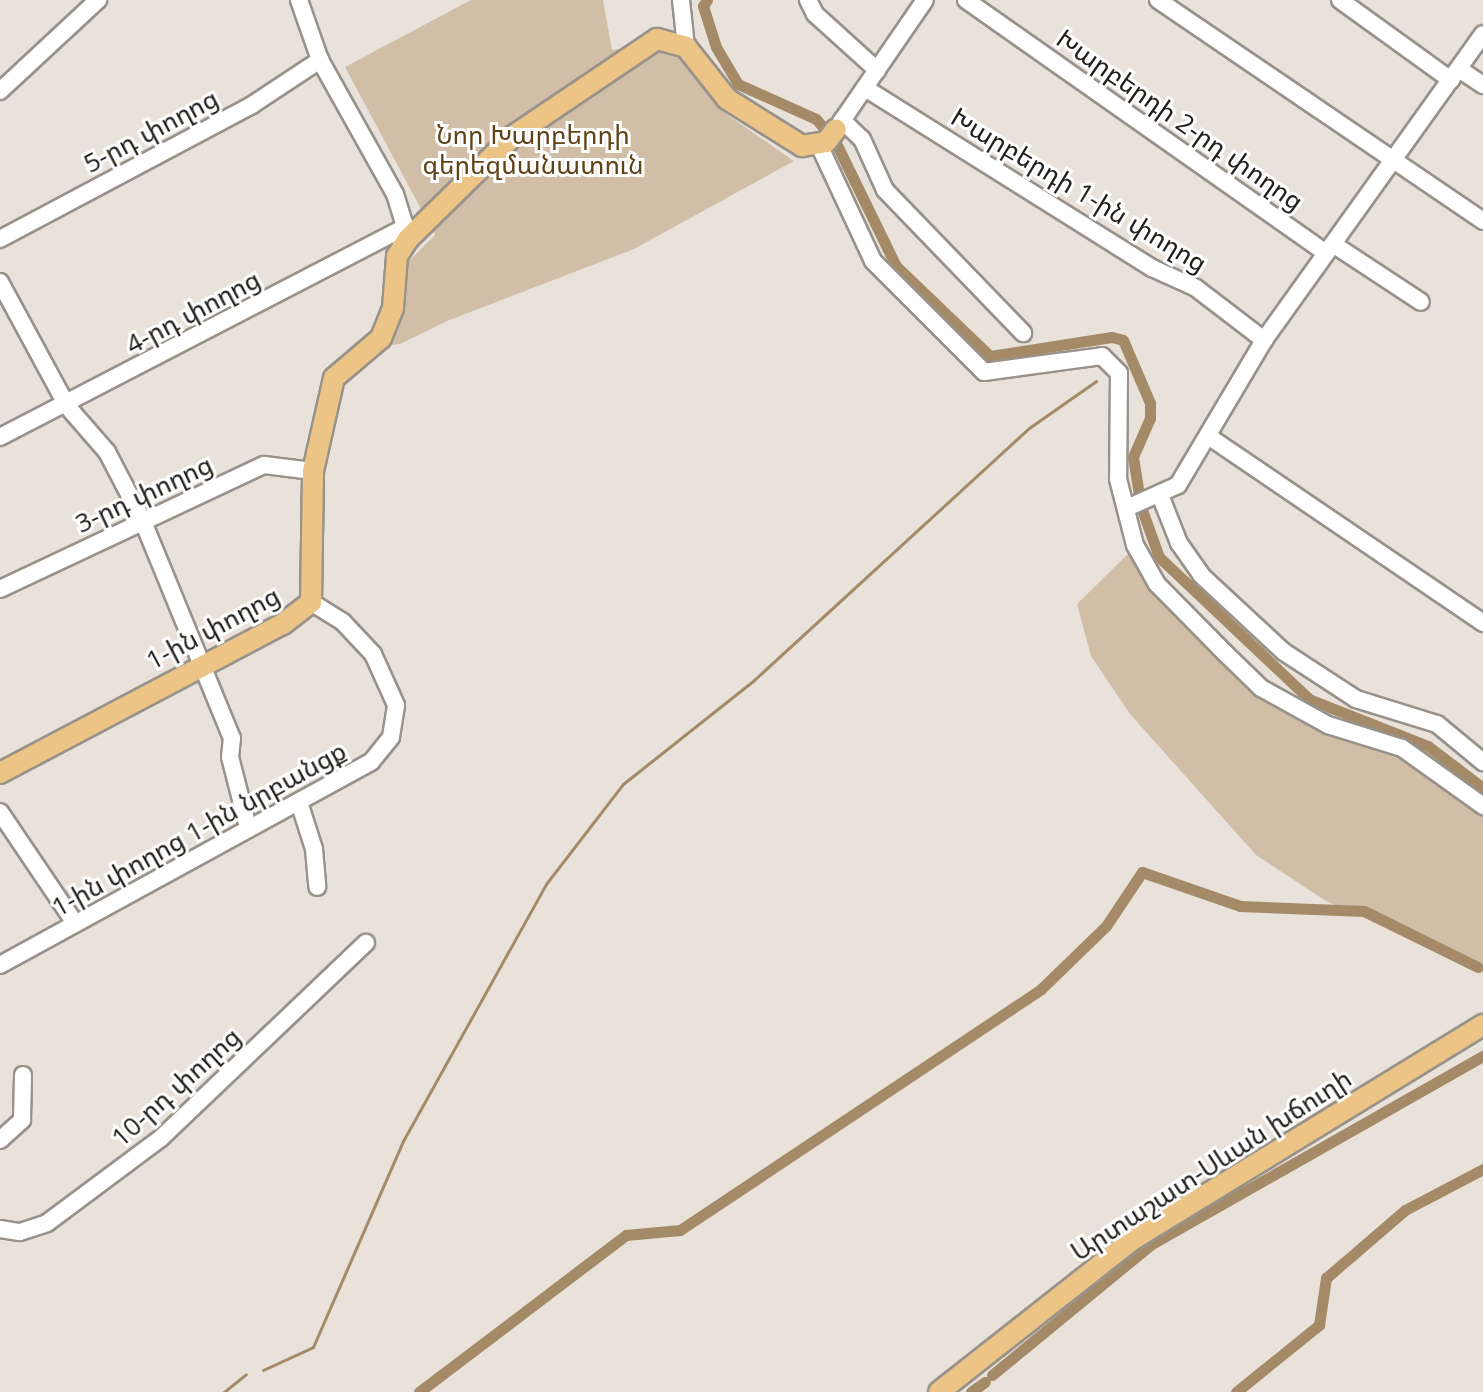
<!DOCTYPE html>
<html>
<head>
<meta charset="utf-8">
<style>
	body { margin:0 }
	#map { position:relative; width:1483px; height:1392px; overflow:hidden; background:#e8e2da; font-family:"Open Sans","Noto Sans Armenian",sans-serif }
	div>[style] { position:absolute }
	.green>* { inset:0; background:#d0bea7 }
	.stream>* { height:3px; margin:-1.5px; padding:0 1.5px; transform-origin:1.5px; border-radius:1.5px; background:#a58a67 }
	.canal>* { height:11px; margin:-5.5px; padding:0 5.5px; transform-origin:5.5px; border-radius:5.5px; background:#a58a67 }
	.roads { filter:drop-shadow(2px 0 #98928b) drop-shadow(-2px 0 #98928b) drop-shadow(0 2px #98928b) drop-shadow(0 -2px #98928b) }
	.minor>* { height:16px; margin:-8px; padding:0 8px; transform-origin:8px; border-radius:8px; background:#fff }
	.major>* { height:20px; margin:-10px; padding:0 10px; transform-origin:10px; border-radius:10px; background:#ecc485 }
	span { translate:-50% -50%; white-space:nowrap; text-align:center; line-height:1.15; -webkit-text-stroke:6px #fff; paint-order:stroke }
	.street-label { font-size:26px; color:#22201d }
	.park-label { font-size:26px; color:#5f4216 }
</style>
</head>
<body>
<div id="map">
	<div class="green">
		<i style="clip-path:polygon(471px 0,603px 0,612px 50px,673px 40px,722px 111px,794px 161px,634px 249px,447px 321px,400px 344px,383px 346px,404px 308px,399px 271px,435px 235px,345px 67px)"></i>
		<i style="clip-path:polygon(1132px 550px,1245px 675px,1322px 727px,1402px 745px,1483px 810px,1483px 963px,1475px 966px,1326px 901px,1256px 855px,1130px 714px,1091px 656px,1077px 604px)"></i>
	</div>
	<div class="stream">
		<i style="left:263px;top:1370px;width:55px;rotate:-24.7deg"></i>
		<i style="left:313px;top:1347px;width:225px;rotate:-66.4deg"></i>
		<i style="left:403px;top:1141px;width:294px;rotate:-60.9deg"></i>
		<i style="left:546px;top:884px;width:126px;rotate:-52.4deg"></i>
		<i style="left:623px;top:784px;width:167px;rotate:-38.4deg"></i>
		<i style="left:754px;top:680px;width:373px;rotate:-42.5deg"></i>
		<i style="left:1029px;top:428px;width:82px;rotate:-35deg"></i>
		<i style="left:224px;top:1392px;width:28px;rotate:-39deg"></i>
	</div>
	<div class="canal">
		<i style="left:707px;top:0;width:7px;rotate:124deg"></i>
		<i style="left:703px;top:6px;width:43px;rotate:72.4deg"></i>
		<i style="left:716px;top:47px;width:43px;rotate:59.3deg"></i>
		<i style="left:738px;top:84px;width:85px;rotate:24.2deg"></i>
		<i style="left:816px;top:119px;width:29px;rotate:49deg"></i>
		<i style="left:835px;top:141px;width:139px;rotate:64deg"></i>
		<i style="left:896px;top:266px;width:130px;rotate:43.8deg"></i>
		<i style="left:990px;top:356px;width:123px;rotate:-8.9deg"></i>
		<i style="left:1112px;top:337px;width:11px;rotate:15deg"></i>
		<i style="left:1123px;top:340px;width:69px;rotate:66.8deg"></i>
		<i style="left:1150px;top:403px;width:15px;rotate:90deg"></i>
		<i style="left:1150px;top:418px;width:43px;rotate:113.6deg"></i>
		<i style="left:1133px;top:457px;width:51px;rotate:80.9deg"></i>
		<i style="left:1141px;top:507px;width:53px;rotate:70.2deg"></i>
		<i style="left:1159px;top:557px;width:207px;rotate:43.4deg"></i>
		<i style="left:1309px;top:699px;width:128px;rotate:21.6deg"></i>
		<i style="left:1428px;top:746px;width:69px;rotate:37.4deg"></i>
		<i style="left:992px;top:1375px;width:205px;rotate:-39.4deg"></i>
		<i style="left:1150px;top:1245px;width:383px;rotate:-29.6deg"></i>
		<i style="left:419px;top:1392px;width:260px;rotate:-37.2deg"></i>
		<i style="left:626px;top:1235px;width:54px;rotate:-5.3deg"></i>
		<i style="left:680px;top:1230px;width:434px;rotate:-33.7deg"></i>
		<i style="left:1041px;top:989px;width:91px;rotate:-44.1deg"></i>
		<i style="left:1106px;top:926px;width:65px;rotate:-56.3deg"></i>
		<i style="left:1142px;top:872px;width:104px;rotate:19.1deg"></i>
		<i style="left:1240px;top:906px;width:124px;rotate:2.3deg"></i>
		<i style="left:1364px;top:911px;width:127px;rotate:26.2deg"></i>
		<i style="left:971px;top:1392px;width:17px;rotate:-36deg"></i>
		<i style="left:1236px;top:1392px;width:107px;rotate:-38.9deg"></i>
		<i style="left:1319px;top:1325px;width:48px;rotate:-81.5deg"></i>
		<i style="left:1326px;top:1278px;width:104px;rotate:-40.7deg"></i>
		<i style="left:1405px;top:1210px;width:88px;rotate:-27.7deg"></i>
	</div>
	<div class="roads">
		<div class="minor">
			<i style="left:299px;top:0;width:64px;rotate:70.7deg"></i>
			<i style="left:320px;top:60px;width:154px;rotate:60.8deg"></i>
			<i style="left:395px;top:194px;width:41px;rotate:72.9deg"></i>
			<i style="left:681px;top:0;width:47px;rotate:83.9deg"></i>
			<i style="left:808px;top:0;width:16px;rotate:63deg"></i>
			<i style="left:815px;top:14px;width:84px;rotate:42.1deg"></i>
			<i style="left:966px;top:0;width:440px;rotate:35.1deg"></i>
			<i style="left:1158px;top:0;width:393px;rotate:34.2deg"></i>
			<i style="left:1340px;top:0;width:137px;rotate:35.8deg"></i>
			<i style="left:1459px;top:69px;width:29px;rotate:34deg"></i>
			<i style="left:865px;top:88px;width:339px;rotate:32.1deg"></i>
			<i style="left:1152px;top:268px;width:48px;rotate:24.4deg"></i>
			<i style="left:1196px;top:288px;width:86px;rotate:37.4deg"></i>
			<i style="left:0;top:91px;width:134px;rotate:-42.9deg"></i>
			<i style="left:842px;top:120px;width:28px;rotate:44deg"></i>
			<i style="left:862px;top:139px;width:56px;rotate:65.7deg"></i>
			<i style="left:885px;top:190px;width:199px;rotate:46deg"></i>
			<i style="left:837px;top:128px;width:155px;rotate:-55.5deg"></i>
			<i style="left:819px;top:145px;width:128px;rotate:65deg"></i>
			<i style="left:873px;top:261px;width:157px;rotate:45deg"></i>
			<i style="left:984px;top:372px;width:119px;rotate:-7.7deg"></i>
			<i style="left:1102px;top:356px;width:24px;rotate:45deg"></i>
			<i style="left:1119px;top:373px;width:106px;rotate:90.5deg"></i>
			<i style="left:1118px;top:479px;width:68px;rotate:75.6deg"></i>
			<i style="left:1135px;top:545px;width:45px;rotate:60.6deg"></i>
			<i style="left:1157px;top:584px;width:97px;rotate:45.4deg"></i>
			<i style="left:1225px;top:653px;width:50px;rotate:44.2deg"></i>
			<i style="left:1261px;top:688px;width:77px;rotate:28.9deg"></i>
			<i style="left:1328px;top:725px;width:77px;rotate:17.3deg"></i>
			<i style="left:1402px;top:748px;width:100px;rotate:35.6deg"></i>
			<i style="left:0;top:239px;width:285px;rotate:-28deg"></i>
			<i style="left:252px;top:105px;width:82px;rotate:-33.5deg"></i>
			<i style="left:1333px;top:244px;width:105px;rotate:33.4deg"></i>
			<i style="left:0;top:282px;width:141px;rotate:61.6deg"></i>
			<i style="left:67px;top:406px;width:61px;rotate:49deg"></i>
			<i style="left:107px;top:452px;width:76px;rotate:62.4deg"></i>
			<i style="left:142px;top:519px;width:237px;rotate:67.7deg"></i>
			<i style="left:232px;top:738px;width:19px;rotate:96deg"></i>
			<i style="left:230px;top:757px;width:72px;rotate:75.6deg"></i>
			<i style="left:1208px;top:436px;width:333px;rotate:34.2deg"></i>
			<i style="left:0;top:437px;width:458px;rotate:-27.4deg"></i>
			<i style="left:1160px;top:495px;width:52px;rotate:68.4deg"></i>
			<i style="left:1179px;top:543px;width:39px;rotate:55deg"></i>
			<i style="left:1201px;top:575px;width:113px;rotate:42.9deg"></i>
			<i style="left:1284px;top:652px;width:86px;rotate:33.1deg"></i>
			<i style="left:1356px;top:699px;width:85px;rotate:17.2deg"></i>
			<i style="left:1437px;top:724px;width:60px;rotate:39.6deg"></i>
			<i style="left:1127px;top:508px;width:56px;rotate:-24.3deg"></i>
			<i style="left:1178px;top:485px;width:169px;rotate:-59.3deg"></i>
			<i style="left:1264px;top:340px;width:376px;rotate:-54.4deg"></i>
			<i style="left:0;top:589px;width:292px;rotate:-25.2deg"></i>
			<i style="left:264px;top:465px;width:49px;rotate:7deg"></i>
			<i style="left:299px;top:802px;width:49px;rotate:72.3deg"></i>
			<i style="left:314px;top:849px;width:38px;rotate:85deg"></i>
			<i style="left:0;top:812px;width:134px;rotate:56deg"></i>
			<i style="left:0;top:965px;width:423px;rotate:-28.7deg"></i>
			<i style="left:371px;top:762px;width:32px;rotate:-51deg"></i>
			<i style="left:391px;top:737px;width:32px;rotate:-81deg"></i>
			<i style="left:396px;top:705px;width:56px;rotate:-114.3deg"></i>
			<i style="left:373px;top:654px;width:44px;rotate:-133.2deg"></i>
			<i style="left:343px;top:622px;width:38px;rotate:-148deg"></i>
			<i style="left:0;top:1140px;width:30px;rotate:-42deg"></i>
			<i style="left:22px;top:1120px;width:45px;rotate:-88.7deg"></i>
			<i style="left:0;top:1229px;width:20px;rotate:9deg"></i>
			<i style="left:20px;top:1232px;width:28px;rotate:-18deg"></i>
			<i style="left:47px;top:1223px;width:142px;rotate:-36.7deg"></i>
			<i style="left:161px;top:1138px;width:283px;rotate:-43.6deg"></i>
		</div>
		<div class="major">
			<i style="left:0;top:773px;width:320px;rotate:-27.8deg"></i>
			<i style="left:283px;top:624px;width:36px;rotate:-38deg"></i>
			<i style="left:311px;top:602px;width:131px;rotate:-89.1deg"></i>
			<i style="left:313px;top:471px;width:95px;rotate:-77.3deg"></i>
			<i style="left:334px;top:378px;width:62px;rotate:-40.4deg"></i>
			<i style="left:381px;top:338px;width:32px;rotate:-68deg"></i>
			<i style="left:393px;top:308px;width:52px;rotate:-85.6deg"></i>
			<i style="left:397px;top:256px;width:20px;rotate:-57deg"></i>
			<i style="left:408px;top:239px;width:147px;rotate:-44.4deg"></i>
			<i style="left:513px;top:136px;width:174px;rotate:-34deg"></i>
			<i style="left:657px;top:39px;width:30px;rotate:15deg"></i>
			<i style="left:686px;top:47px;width:66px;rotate:51.7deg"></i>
			<i style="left:727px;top:99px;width:89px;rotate:32.1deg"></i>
			<i style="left:802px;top:146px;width:24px;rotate:-9deg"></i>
			<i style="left:826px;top:142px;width:16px;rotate:-52deg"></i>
			<i style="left:939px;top:1392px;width:246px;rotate:-38.2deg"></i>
			<i style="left:1132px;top:1240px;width:412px;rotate:-31.5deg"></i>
		</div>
	</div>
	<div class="street-label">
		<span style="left:1180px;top:120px;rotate:35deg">Խարբերդի 2-րդ փողոց</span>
		<span style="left:151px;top:131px;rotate:-28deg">5-րդ փողոց</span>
		<span style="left:1079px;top:190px;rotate:31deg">Խարբերդի 1-ին փողոց</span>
		<span style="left:193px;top:312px;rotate:-28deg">4-րդ փողոց</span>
		<span style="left:144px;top:494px;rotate:-25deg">3-րդ փողոց</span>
		<span style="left:213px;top:628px;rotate:-28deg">1-ին փողոց</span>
		<span style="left:199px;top:829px;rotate:-29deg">1-ին փողոց 1-ին նրբանցք</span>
		<span style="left:176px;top:1087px;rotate:-42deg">10-րդ փողոց</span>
		<span style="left:1211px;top:1165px;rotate:-33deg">Արտաշատ-Սևան խճուղի</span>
	</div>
	<div class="park-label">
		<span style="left:533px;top:150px">Նոր Խարբերդի<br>գերեզմանատուն</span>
	</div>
</div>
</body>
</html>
